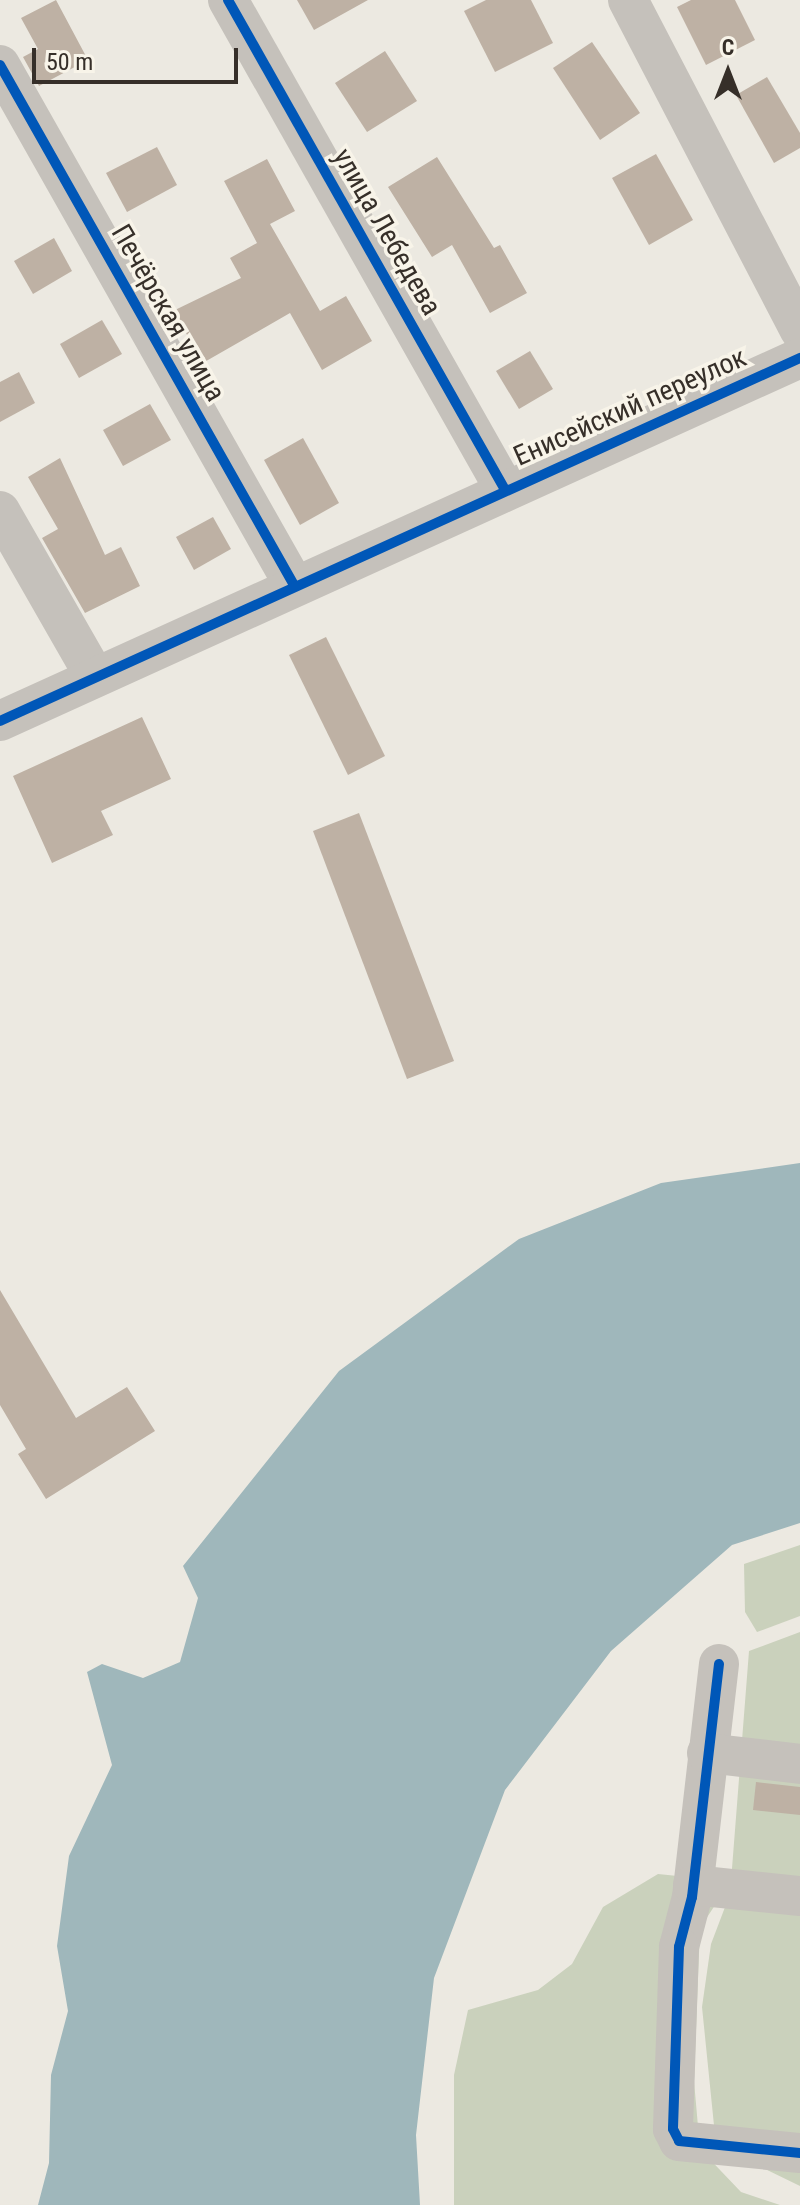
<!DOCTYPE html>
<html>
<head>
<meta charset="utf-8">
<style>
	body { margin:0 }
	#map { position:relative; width:800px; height:2205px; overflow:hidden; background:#ece9e1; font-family:"Roboto Condensed",sans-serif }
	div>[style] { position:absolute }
	.green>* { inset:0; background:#cad1bc }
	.water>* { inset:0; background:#9fb7bb }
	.building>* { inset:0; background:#beb1a4 }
	.minor>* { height:40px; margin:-20px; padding:0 20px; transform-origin:20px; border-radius:20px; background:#c5c1bb }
	.cycleway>* { height:10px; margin:-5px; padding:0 5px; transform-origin:5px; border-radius:5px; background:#0057b8 }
	span { translate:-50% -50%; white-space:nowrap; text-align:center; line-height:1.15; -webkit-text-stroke:7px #f8f4e9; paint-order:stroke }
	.street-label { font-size:28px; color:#362f29 }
	.north { position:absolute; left:688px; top:32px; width:80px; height:80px; -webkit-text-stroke:6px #f8f4e9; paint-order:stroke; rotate:0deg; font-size:22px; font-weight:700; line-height:32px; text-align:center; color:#362f29 }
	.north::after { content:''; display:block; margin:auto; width:28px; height:36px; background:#362f29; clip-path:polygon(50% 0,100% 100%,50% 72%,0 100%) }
	.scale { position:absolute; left:32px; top:48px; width:206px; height:36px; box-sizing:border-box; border:4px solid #362f29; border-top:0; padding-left:10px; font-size:24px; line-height:28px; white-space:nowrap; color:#362f29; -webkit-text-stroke:6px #f8f4e9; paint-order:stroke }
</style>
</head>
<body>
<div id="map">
	<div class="green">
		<i style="clip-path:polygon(800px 1545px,800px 1616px,757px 1632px,745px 1612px,744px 1564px)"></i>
		<i style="clip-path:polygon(800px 1632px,800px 2186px,716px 2145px,702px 2007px,711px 1944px,730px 1894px,749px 1651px)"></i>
		<i style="clip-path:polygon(658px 1874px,707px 1879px,723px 1893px,700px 1928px,694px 2081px,700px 2149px,741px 2192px,780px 2205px,454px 2205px,454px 2075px,468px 2010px,538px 1990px,572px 1964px,603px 1907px)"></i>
	</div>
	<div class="water">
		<i style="clip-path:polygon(800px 1163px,800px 1523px,732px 1545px,611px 1651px,505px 1790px,434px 1978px,416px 2135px,420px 2205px,38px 2205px,49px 2163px,51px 2075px,68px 2011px,57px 1946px,69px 1856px,112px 1765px,87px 1672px,102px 1664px,143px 1678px,180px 1662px,198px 1598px,183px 1566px,339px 1371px,519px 1239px,661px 1183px)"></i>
	</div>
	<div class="building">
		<i style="clip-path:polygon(56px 0,88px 60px,39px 86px,23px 57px,38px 49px,21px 18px)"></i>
		<i style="clip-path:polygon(297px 0,368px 0,314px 30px)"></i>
		<i style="clip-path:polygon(486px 0,531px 0,553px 43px,495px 72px,464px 11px)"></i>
		<i style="clip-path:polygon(691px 0,735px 0,755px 40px,706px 65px,677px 7px)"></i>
		<i style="clip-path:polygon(592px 42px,640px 113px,600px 140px,553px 68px)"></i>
		<i style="clip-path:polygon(385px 51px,417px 101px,367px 132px,335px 83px)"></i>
		<i style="clip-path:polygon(767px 77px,800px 133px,800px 148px,774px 163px,736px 95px)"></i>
		<i style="clip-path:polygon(157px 147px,177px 185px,127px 212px,106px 173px)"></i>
		<i style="clip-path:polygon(656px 154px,693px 220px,649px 245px,612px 178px)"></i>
		<i style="clip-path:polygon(437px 157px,494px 248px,500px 245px,527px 293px,490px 313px,452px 245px,432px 257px,388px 187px)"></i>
		<i style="clip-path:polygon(267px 159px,295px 211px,270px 224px,320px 311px,346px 296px,372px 341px,322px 370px,290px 313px,201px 364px,175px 310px,241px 278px,230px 258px,257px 243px,224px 181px)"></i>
		<i style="clip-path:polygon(54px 238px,72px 271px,33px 294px,14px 261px)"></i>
		<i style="clip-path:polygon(102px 320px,122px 354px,79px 378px,60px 344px)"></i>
		<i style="clip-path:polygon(530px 351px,553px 389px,519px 409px,496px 371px)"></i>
		<i style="clip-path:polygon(19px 372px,35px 403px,0 422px,0 382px)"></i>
		<i style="clip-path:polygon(150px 404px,171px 440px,123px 466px,103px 430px)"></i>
		<i style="clip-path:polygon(303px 438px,339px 503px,300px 525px,264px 460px)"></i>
		<i style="clip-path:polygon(60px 458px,105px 555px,121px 547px,140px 586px,85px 613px,42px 538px,58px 529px,28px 477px)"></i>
		<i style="clip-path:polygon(213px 517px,231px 549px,194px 570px,176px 537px)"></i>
		<i style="clip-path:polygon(326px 637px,385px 756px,348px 775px,289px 655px)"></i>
		<i style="clip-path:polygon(142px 717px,171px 779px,101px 811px,113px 835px,52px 863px,13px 776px)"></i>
		<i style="clip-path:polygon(359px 813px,454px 1061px,407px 1079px,313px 831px)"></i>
		<i style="clip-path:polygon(0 1290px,76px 1418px,127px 1387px,155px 1431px,46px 1499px,18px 1454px,26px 1449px,0 1405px)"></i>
		<i style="clip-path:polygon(756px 1782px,800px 1787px,800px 1815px,753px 1810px)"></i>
	</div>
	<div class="minor">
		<i style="left:228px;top:0;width:561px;rotate:60.51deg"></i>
		<i style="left:628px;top:0;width:372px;rotate:62.5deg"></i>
		<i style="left:0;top:65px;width:597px;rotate:60.52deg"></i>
		<i style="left:0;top:511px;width:191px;rotate:60.2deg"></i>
		<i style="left:0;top:721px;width:879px;rotate:-24.41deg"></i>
		<i style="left:719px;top:1664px;width:235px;rotate:96.6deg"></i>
		<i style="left:692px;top:1897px;width:52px;rotate:104.6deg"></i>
		<i style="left:679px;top:1947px;width:182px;rotate:91.9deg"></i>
		<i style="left:673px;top:2129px;width:13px;rotate:63deg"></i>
		<i style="left:679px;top:2141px;width:122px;rotate:5.7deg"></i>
		<i style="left:707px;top:1753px;width:94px;rotate:6.7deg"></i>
		<i style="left:693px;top:1885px;width:108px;rotate:5.9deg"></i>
	</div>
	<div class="cycleway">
		<i style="left:228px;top:0;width:561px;rotate:60.51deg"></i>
		<i style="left:0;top:65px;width:597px;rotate:60.52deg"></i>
		<i style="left:0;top:721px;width:879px;rotate:-24.41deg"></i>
		<i style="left:719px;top:1664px;width:235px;rotate:96.6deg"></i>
		<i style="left:692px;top:1897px;width:52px;rotate:104.6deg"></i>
		<i style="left:679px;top:1947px;width:182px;rotate:91.9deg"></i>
		<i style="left:673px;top:2129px;width:13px;rotate:63deg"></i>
		<i style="left:679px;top:2141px;width:122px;rotate:5.7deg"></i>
	</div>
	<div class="street-label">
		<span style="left:387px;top:232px;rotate:60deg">улица Лебедева</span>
		<span style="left:168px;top:313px;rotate:60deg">Печёрская улица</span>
		<span style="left:630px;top:407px;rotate:-24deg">Енисейский переулок</span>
	</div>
	<div class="north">С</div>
	<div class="scale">50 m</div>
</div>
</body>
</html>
